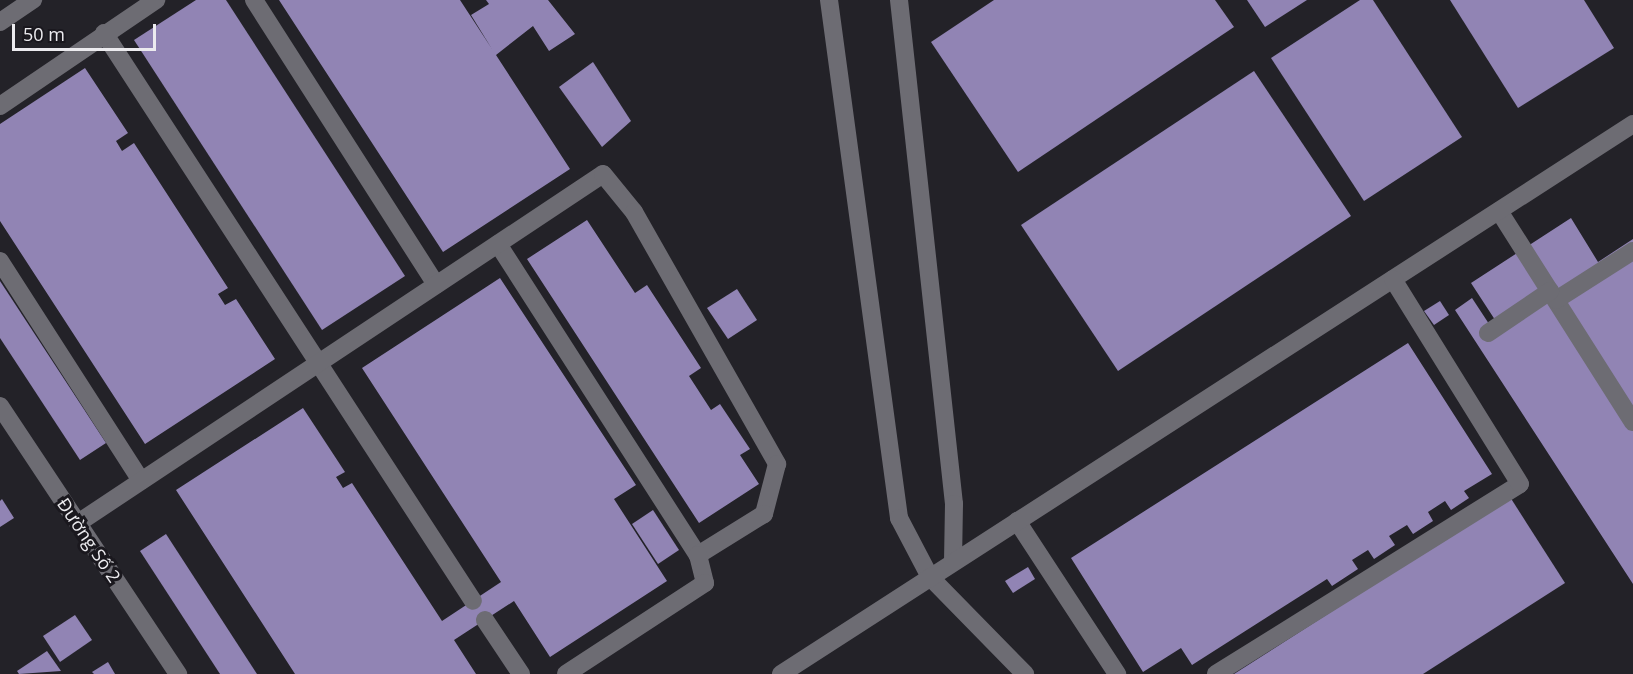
<!DOCTYPE html>
<html>
<head>
<meta charset="utf-8">
<style>
	body { margin:0 }
	#map { position:relative; width:1633px; height:674px; overflow:hidden; background:#232228; font-family:"Open Sans",sans-serif }
	div>[style] { position:absolute }
	.building>* { inset:0; background:#9184b4 }
	.minor>* { height:18px; margin:-9px; padding:0 9px; transform-origin:9px; border-radius:9px; background:#6d6c73 }
	span { translate:-50% -50%; white-space:nowrap; text-align:center; line-height:1.15; -webkit-text-stroke:6px #1a181e; paint-order:stroke }
	.street-label { font-size:18px; color:#ecebef }
	.scale { position:absolute; left:12px; top:24px; width:144px; height:27px; box-sizing:border-box; border:3px solid #ecebef; border-top:0; padding-left:8px; font-size:18px; line-height:21px; white-space:nowrap; color:#ecebef; -webkit-text-stroke:4px #1a181e; paint-order:stroke }
</style>
</head>
<body>
<div id="map">
	<div class="building">
		<i style="clip-path:polygon(196px 0,226px 0,405px 276px,322px 330px,134px 40px)"></i>
		<i style="clip-path:polygon(279px 0,460px 0,492px 49px,471px 15px,489px 4px,486px 0,548px 0,575px 34px,549px 51px,533px 26px,496px 55px,570px 169px,443px 252px)"></i>
		<i style="clip-path:polygon(994px 0,1215px 0,1234px 27px,1018px 172px,931px 42px)"></i>
		<i style="clip-path:polygon(1247px 0,1307px 0,1265px 27px)"></i>
		<i style="clip-path:polygon(1360px 0,1373px 0,1462px 137px,1364px 201px,1271px 58px)"></i>
		<i style="clip-path:polygon(1450px 0,1584px 0,1614px 48px,1518px 108px)"></i>
		<i style="clip-path:polygon(593px 62px,631px 121px,602px 147px,559px 87px)"></i>
		<i style="clip-path:polygon(85px 68px,128px 133px,116px 141px,122px 151px,134px 143px,228px 288px,218px 294px,225px 305px,236px 299px,275px 359px,145px 444px,0 221px,0 124px)"></i>
		<i style="clip-path:polygon(1254px 71px,1351px 216px,1118px 371px,1021px 225px)"></i>
		<i style="clip-path:polygon(1571px 218px,1598px 262px,1633px 239px,1633px 584px,1455px 310px,1472px 298px,1493px 330px,1499px 326px,1471px 283px)"></i>
		<i style="clip-path:polygon(587px 220px,635px 293px,647px 285px,701px 368px,689px 376px,711px 410px,720px 404px,750px 449px,740px 455px,759px 484px,699px 523px,527px 259px)"></i>
		<i style="clip-path:polygon(500px 278px,636px 485px,614px 499px,667px 581px,550px 657px,514px 601px,454px 640px,476px 674px,295px 674px,176px 490px,303px 408px,345px 472px,336px 477px,343px 488px,352px 483px,442px 621px,501px 582px,362px 368px)"></i>
		<i style="clip-path:polygon(0 281px,106px 443px,80px 460px,0 338px)"></i>
		<i style="clip-path:polygon(737px 289px,757px 320px,728px 339px,707px 308px)"></i>
		<i style="clip-path:polygon(1440px 301px,1449px 315px,1434px 325px,1424px 311px)"></i>
		<i style="clip-path:polygon(1408px 343px,1492px 474px,1464px 491px,1469px 498px,1451px 510px,1445px 501px,1428px 512px,1433px 521px,1413px 534px,1407px 525px,1389px 536px,1395px 545px,1374px 559px,1368px 550px,1352px 560px,1358px 569px,1332px 586px,1327px 579px,1192px 665px,1181px 648px,1143px 672px,1071px 558px)"></i>
		<i style="clip-path:polygon(1510px 497px,1565px 583px,1423px 674px,1234px 674px)"></i>
		<i style="clip-path:polygon(2px 499px,14px 518px,0 527px,0 501px)"></i>
		<i style="clip-path:polygon(653px 510px,679px 550px,658px 564px,632px 524px)"></i>
		<i style="clip-path:polygon(166px 534px,257px 674px,220px 674px,140px 551px)"></i>
		<i style="clip-path:polygon(1028px 567px,1035px 579px,1013px 593px,1005px 581px)"></i>
		<i style="clip-path:polygon(75px 615px,92px 640px,60px 662px,43px 636px)"></i>
		<i style="clip-path:polygon(47px 651px,61px 671px,19px 674px,17px 671px)"></i>
		<i style="clip-path:polygon(108px 662px,115px 674px,94px 674px,92px 672px)"></i>
	</div>
	<div class="minor">
		<i style="left:254px;top:0;width:338px;rotate:57.4deg"></i>
		<i style="left:829px;top:0;width:523px;rotate:82.3deg"></i>
		<i style="left:899px;top:518px;width:67px;rotate:62.3deg"></i>
		<i style="left:930px;top:577px;width:136px;rotate:45.6deg"></i>
		<i style="left:899px;top:0;width:507px;rotate:83.77deg"></i>
		<i style="left:954px;top:504px;width:58px;rotate:91deg"></i>
		<i style="left:0;top:22px;width:40px;rotate:-34deg"></i>
		<i style="left:104px;top:33px;width:677px;rotate:56.99deg"></i>
		<i style="left:0;top:106px;width:189px;rotate:-34.2deg"></i>
		<i style="left:1499px;top:211px;width:250px;rotate:57.6deg"></i>
		<i style="left:498px;top:244px;width:370px;rotate:57.3deg"></i>
		<i style="left:0;top:261px;width:261px;rotate:57.3deg"></i>
		<i style="left:1556px;top:300px;width:91px;rotate:-32.5deg"></i>
		<i style="left:1488px;top:333px;width:75px;rotate:-34.1deg"></i>
		<i style="left:0;top:406px;width:322px;rotate:56.4deg"></i>
		<i style="left:1017px;top:521px;width:183px;rotate:56.8deg"></i>
		<i style="left:78px;top:523px;width:630px;rotate:-33.61deg"></i>
		<i style="left:603px;top:174px;width:49px;rotate:50.8deg"></i>
		<i style="left:634px;top:212px;width:290px;rotate:60.4deg"></i>
		<i style="left:777px;top:464px;width:52px;rotate:104.6deg"></i>
		<i style="left:764px;top:514px;width:78px;rotate:148.2deg"></i>
		<i style="left:698px;top:555px;width:29px;rotate:76deg"></i>
		<i style="left:705px;top:583px;width:166px;rotate:146.8deg"></i>
		<i style="left:485px;top:620px;width:65px;rotate:56.3deg"></i>
		<i style="left:781px;top:674px;width:1014px;rotate:-32.84deg"></i>
		<i style="left:1216px;top:674px;width:358px;rotate:-32deg"></i>
		<i style="left:1520px;top:484px;width:241px;rotate:-121.8deg"></i>
	</div>
	<div class="street-label">
		<span style="left:89px;top:540px;rotate:56deg">Đường Số 2</span>
	</div>
	<div class="scale">50 m</div>
</div>
</body>
</html>
